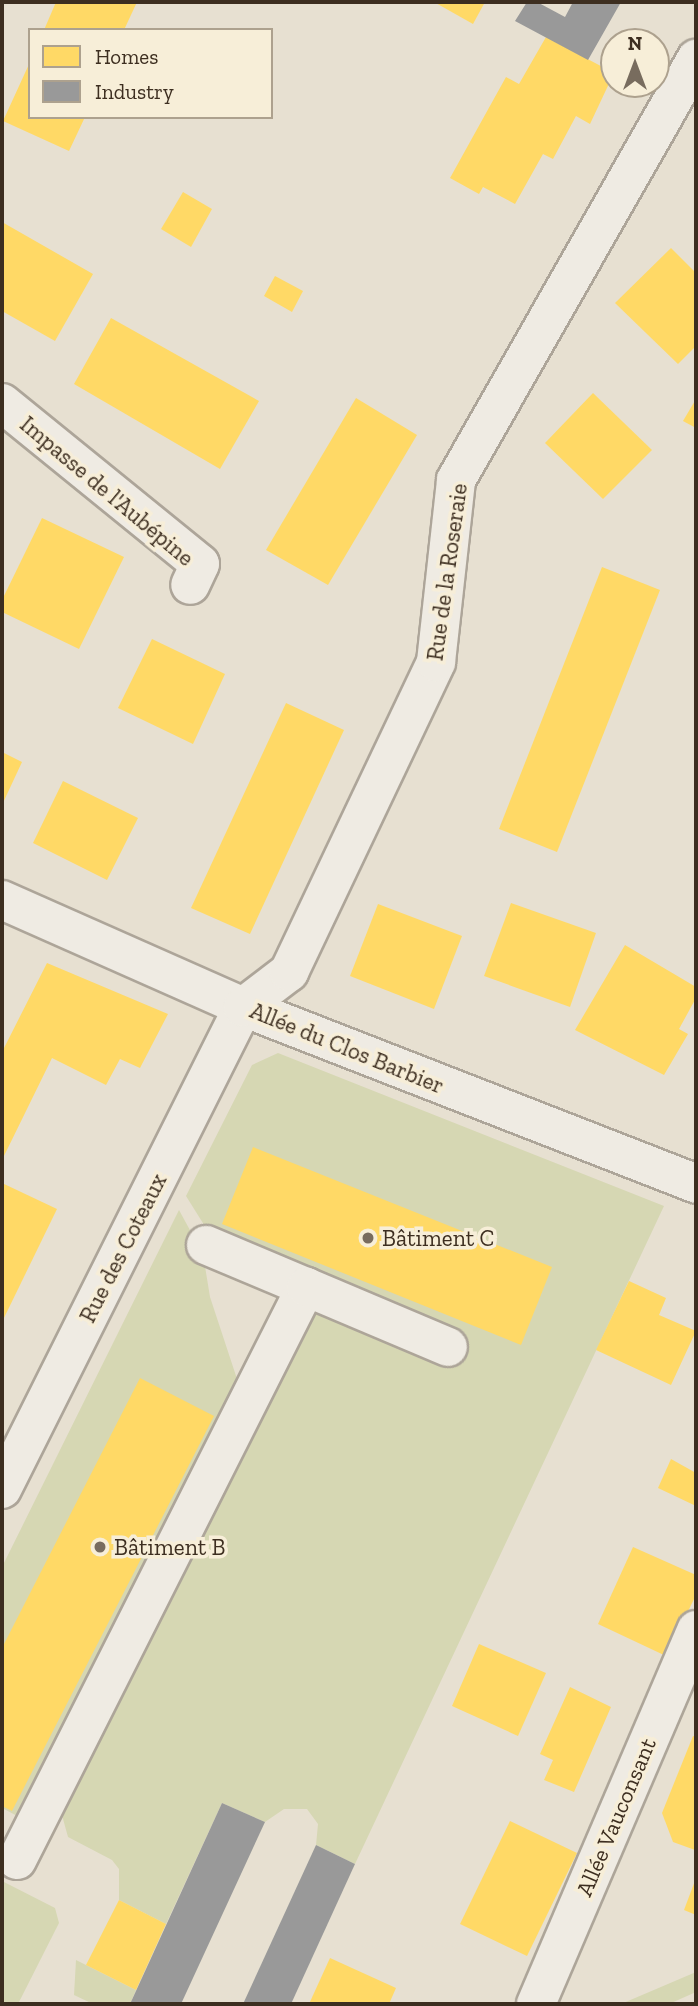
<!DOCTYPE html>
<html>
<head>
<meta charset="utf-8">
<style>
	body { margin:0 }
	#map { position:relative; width:698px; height:2006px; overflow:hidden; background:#e7e0d1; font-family:"Zilla Slab",serif }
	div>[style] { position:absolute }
	.green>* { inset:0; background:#d6d7b3 }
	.homes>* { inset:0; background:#ffd966 }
	.industry>* { inset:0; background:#999 }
	.roads { filter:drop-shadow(2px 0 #ada599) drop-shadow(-2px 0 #ada599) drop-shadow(0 2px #ada599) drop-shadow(0 -2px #ada599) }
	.minor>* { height:38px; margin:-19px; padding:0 19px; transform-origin:19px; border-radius:19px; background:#efebe3 }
	.dots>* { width:19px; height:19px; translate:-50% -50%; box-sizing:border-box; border:4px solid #f7eed8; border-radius:50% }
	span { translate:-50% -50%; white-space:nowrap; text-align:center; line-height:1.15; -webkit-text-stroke:7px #f7eed8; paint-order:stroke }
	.street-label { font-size:23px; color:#3d2e20 }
	.poi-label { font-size:23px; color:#3d2e20 }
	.left { translate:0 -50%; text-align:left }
	.frame { position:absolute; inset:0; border:4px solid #3d2e20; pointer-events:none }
	.legend { position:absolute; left:28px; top:28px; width:245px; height:91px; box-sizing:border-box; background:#f7eed8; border:2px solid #ada18e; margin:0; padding:9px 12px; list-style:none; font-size:21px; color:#3d2e20 }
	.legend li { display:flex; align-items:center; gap:14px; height:35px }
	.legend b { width:35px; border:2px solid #ada18e }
	.north { position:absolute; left:600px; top:28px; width:70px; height:70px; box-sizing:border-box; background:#f7eed8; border:2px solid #ada18e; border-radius:50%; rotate:0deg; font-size:19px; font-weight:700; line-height:28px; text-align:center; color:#3d2e20 }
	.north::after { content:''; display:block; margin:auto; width:24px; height:32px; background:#786c5e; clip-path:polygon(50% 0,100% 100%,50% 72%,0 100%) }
</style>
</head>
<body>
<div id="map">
	<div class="green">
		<i style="clip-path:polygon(278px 1053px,664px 1206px,355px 1864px,316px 1845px,318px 1824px,307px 1809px,284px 1809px,265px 1822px,222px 1803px,166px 1924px,119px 1900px,119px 1869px,112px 1860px,68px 1837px,60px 1808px,311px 1302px,206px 1228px,186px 1196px,252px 1065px)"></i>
		<i style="clip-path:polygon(179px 1210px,203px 1254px,210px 1297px,240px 1388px,23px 1819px,2px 1808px,2px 1567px)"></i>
		<i style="clip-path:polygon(2px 1881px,55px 1908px,59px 1923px,18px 2004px,2px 2004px)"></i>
		<i style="clip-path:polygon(76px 1960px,136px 1990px,130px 2004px,93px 2004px,74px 1995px)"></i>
		<i style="clip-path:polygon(696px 1972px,696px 1992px,669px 2004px,621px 2004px)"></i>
	</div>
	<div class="homes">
		<i style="clip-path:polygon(56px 2px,137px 2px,124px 30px,44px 30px)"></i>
		<i style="clip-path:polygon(434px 2px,485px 2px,473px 24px)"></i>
		<i style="clip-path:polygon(546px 37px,614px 73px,590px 124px,576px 116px,553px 159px,543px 154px,515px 204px,483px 187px,479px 194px,450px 178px,506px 77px,519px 84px)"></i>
		<i style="clip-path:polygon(30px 62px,30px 117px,85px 117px,69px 151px,3px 121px)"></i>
		<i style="clip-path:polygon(183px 192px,212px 209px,191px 247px,161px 229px)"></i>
		<i style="clip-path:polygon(2px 222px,93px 274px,55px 341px,2px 311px)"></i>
		<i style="clip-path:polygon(671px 248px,696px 273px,696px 346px,678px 364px,615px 303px)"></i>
		<i style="clip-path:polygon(275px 276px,303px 291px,292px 312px,264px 296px)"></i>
		<i style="clip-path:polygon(111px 318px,259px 401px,220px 469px,74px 384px)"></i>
		<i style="clip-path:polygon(593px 393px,652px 450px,603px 499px,545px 443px)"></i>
		<i style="clip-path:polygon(356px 398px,417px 435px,328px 585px,266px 550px)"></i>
		<i style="clip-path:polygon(696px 399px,696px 428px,683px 421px)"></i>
		<i style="clip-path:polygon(42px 518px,124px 557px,79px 649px,2px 612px,2px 600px)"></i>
		<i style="clip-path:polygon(602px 567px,660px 590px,557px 852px,499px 829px)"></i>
		<i style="clip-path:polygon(152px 639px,225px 674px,193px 744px,118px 708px)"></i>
		<i style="clip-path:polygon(286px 703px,344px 730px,250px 934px,191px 908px)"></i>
		<i style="clip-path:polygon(2px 752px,22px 762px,2px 805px)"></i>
		<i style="clip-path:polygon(63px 781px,138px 818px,107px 880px,33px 843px)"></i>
		<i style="clip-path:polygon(511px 903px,596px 933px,570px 1007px,484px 976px)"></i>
		<i style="clip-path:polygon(378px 904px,462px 936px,434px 1009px,350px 976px)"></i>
		<i style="clip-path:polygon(625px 945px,696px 987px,696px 998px,679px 1029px,688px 1034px,664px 1075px,575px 1030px)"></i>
		<i style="clip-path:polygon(47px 963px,168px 1014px,140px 1068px,120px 1059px,106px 1085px,52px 1058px,2px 1160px,2px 1052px)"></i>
		<i style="clip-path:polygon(253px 1147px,552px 1267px,521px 1345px,222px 1224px)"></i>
		<i style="clip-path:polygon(2px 1183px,57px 1209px,2px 1322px)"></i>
		<i style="clip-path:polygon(629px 1281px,666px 1298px,659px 1315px,696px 1331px,671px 1385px,596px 1350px)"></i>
		<i style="clip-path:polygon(140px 1378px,214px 1416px,12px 1811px,2px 1806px,2px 1648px)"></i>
		<i style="clip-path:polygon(671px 1459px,696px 1473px,696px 1506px,658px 1488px)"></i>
		<i style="clip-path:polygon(633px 1547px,696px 1575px,696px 1595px,666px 1656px,598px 1624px)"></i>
		<i style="clip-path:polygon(479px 1644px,546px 1673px,518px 1736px,452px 1706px)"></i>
		<i style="clip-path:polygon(570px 1687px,611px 1707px,574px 1792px,544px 1780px,553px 1760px,540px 1754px)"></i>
		<i style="clip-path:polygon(693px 1736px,696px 1737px,695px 1850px,673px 1842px,662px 1813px)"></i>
		<i style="clip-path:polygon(510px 1821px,577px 1853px,527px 1956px,460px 1924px)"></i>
		<i style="clip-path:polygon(696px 1878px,696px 1915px,684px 1910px)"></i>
		<i style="clip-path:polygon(119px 1900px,166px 1924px,136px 1990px,86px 1965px)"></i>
		<i style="clip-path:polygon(330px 1958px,396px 1988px,389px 2004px,309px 2004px)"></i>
	</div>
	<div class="industry">
		<i style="clip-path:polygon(527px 2px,537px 2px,565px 17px,573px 2px,621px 2px,588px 60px,515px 21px)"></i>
		<i style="clip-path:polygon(222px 1803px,265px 1822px,181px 2004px,130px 2004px)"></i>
		<i style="clip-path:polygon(316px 1845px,355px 1864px,291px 2004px,243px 2004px)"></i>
	</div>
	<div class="roads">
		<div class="minor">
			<i style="left:2px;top:403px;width:255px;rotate:39.1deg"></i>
			<i style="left:200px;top:564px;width:23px;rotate:115deg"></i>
			<i style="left:2px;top:900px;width:264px;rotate:23.9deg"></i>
			<i style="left:243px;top:1007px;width:486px;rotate:21.3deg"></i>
			<i style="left:206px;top:1245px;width:108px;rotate:22.8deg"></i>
			<i style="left:2px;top:1489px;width:539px;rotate:-63.43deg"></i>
			<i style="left:243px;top:1007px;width:58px;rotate:-37.3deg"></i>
			<i style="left:289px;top:972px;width:343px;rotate:-64.6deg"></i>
			<i style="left:436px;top:662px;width:183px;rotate:-83.7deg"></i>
			<i style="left:456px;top:480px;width:485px;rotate:-60.3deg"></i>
			<i style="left:17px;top:1860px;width:642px;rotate:-63.24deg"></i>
			<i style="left:306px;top:1287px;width:154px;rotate:22.9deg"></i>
			<i style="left:536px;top:2004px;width:407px;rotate:-66.8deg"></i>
		</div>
	</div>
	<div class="dots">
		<i style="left:368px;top:1238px;background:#786c5e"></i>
		<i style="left:100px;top:1547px;background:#786c5e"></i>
	</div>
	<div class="street-label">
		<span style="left:107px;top:491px;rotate:40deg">Impasse de l'Aubépine</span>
		<span style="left:447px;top:572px;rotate:-82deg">Rue de la Roseraie</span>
		<span style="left:347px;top:1048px;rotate:22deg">Allée du Clos Barbier</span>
		<span style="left:123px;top:1248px;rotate:-63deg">Rue des Coteaux</span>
		<span style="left:616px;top:1817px;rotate:-67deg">Allée Vauconsant</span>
	</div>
	<div class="poi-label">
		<span class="left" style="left:382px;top:1238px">Bâtiment C</span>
		<span class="left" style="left:114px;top:1547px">Bâtiment B</span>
	</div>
	<div class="frame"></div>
	<ul class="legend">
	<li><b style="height:19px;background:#ffd966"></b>Homes</li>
	<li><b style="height:19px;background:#999"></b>Industry</li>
	</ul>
	<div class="north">N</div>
</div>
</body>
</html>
